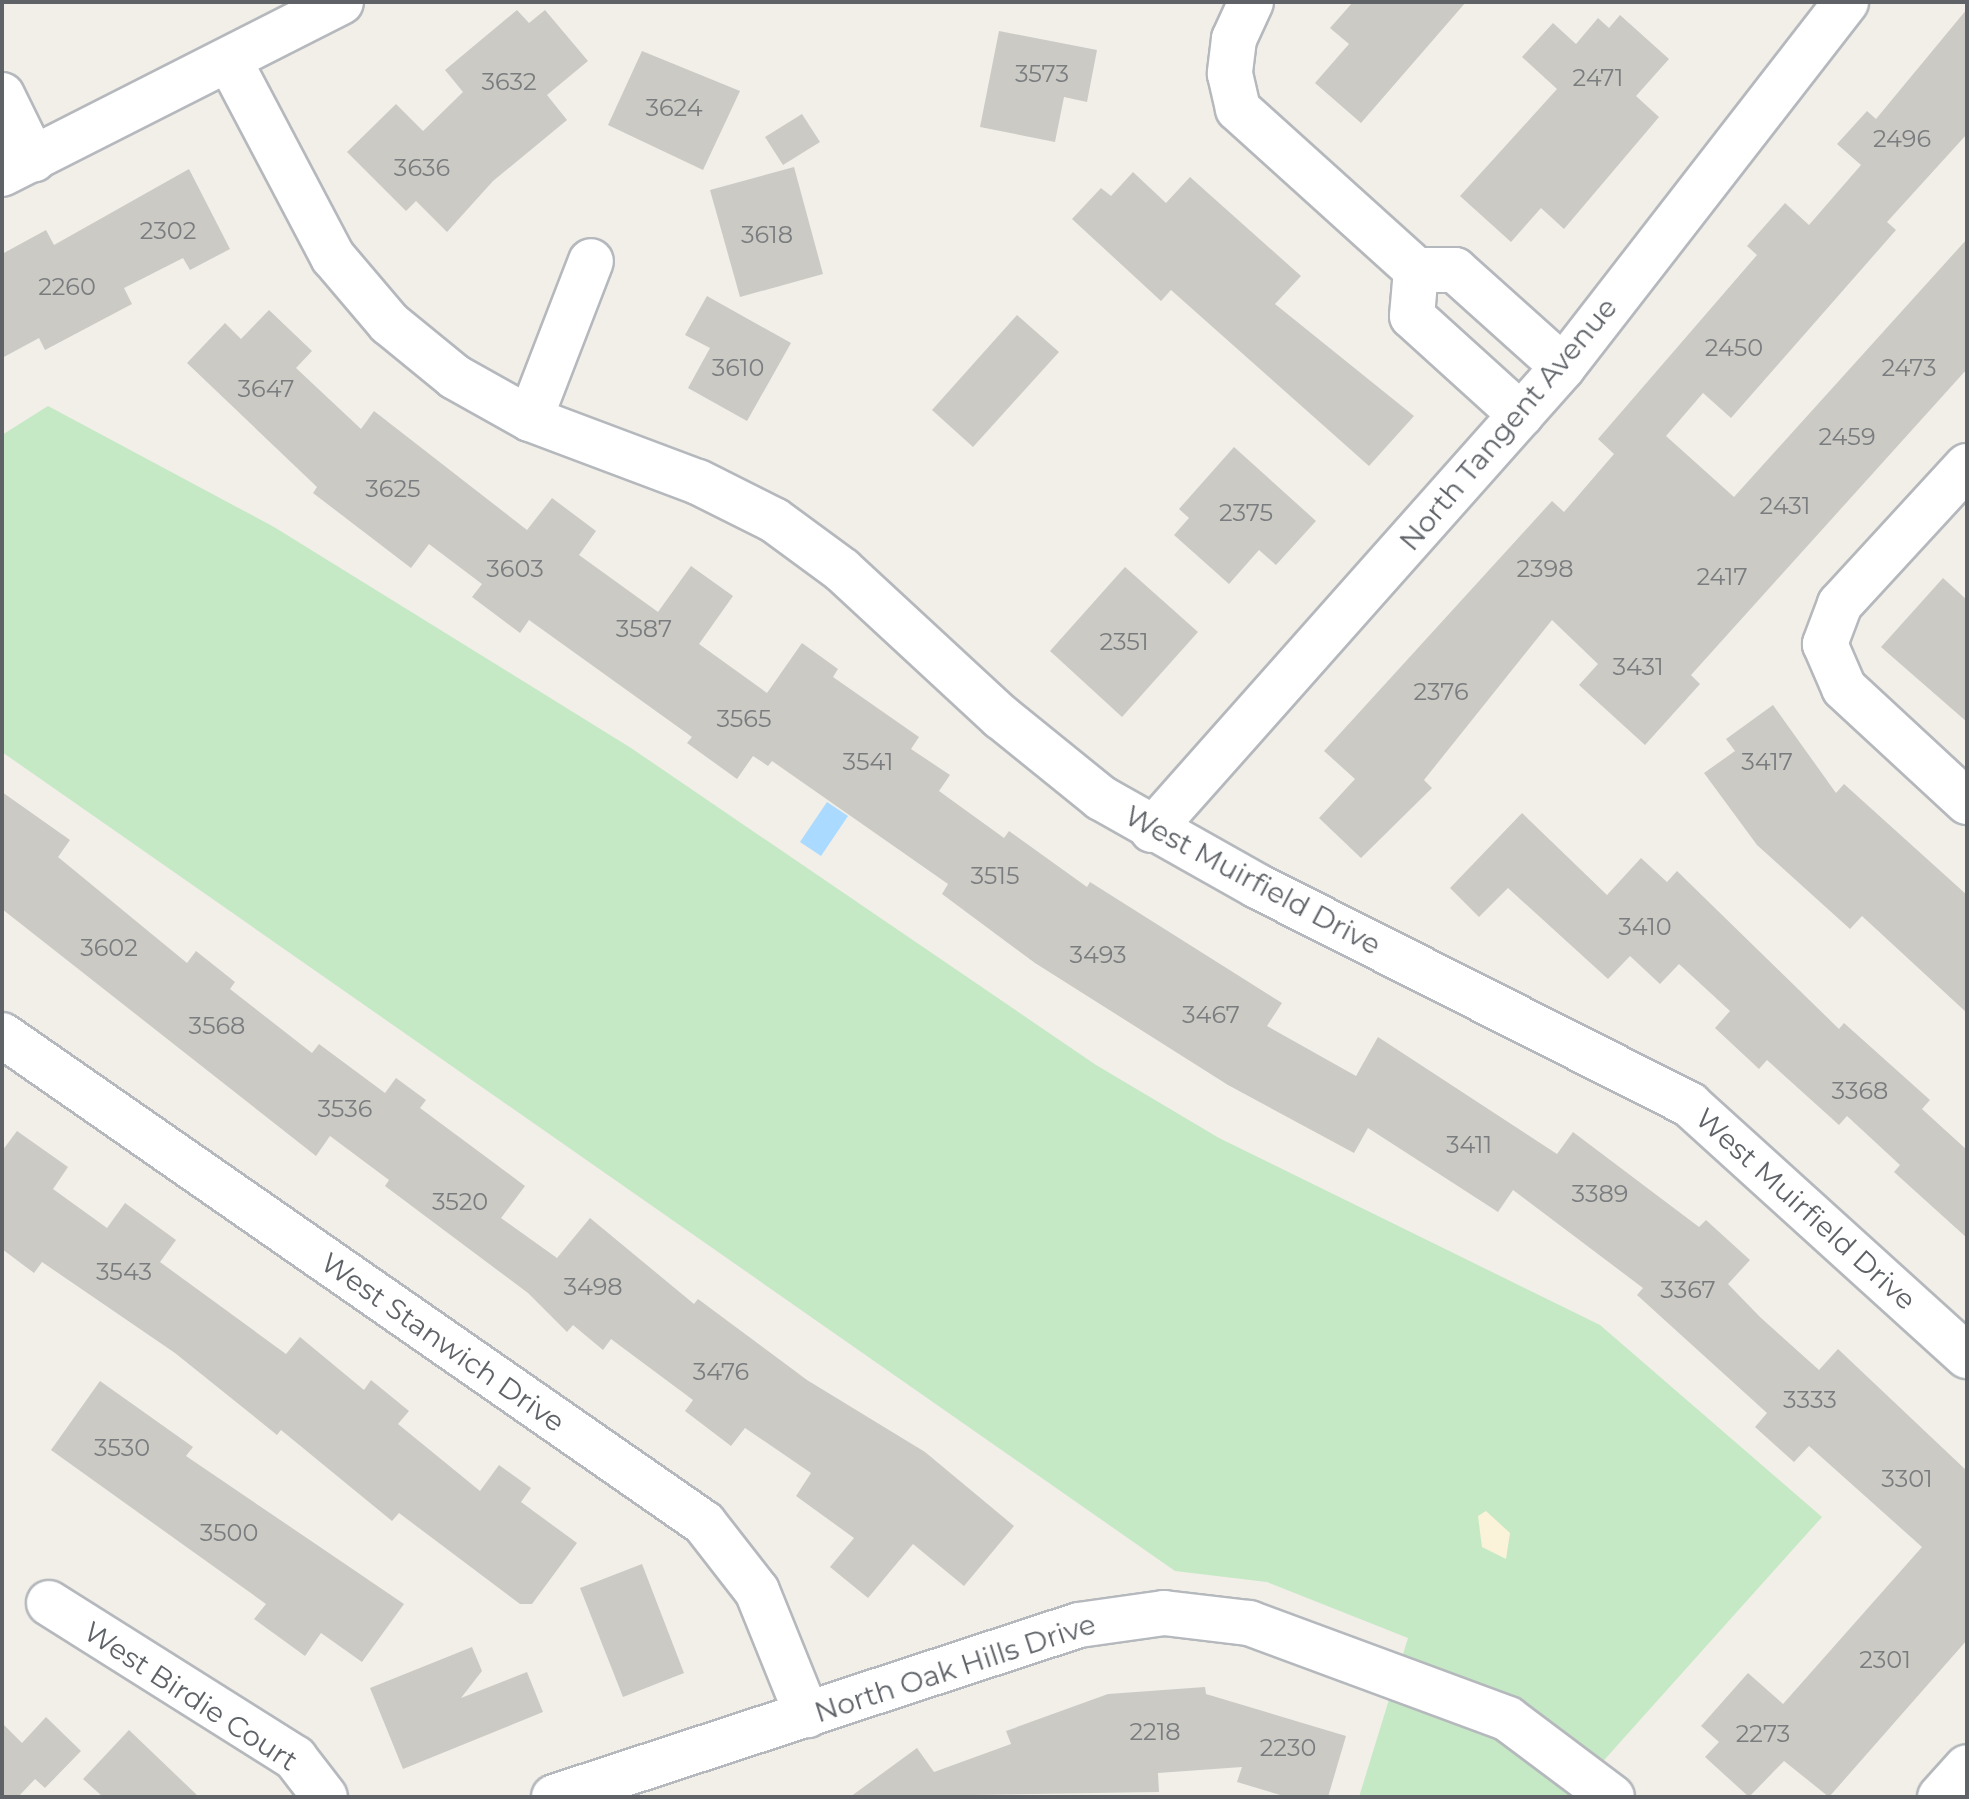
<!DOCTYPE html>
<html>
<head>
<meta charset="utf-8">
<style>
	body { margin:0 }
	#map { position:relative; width:1969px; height:1799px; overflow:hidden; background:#f1efe8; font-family:Montserrat,sans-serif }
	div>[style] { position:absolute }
	.green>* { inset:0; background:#c5e8c5 }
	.sand>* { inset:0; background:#fbf3d9 }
	.water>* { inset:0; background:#aadaff }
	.building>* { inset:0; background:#cccac5 }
	.roads { filter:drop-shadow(2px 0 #b5b8bc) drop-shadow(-2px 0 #b5b8bc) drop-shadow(0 2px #b5b8bc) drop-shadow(0 -2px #b5b8bc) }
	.minor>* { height:44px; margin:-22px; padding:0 22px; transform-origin:22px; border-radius:22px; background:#fff }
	span { translate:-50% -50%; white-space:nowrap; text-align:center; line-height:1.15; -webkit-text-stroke:8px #fff; paint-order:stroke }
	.number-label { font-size:24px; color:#7a7d7f }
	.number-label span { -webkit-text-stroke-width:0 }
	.street-label { font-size:28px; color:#5f6368 }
	.frame { position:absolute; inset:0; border:4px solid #5f6368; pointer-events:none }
</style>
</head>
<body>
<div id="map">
	<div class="green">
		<i style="clip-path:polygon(48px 406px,274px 527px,631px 748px,1096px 1065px,1219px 1138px,1600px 1325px,1822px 1517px,1571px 1797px,1359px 1797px,1408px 1638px,1267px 1582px,1175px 1571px,2px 752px,2px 435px)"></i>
	</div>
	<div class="sand">
		<i style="clip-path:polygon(1486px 1511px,1510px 1533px,1506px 1559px,1482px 1547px,1478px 1516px)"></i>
	</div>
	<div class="water">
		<i style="clip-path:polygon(827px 802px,848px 816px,821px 856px,800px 842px)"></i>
	</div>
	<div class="building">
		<i style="clip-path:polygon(1353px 2px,1466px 2px,1361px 123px,1315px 83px,1349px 44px,1330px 28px)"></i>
		<i style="clip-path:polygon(1967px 9px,1967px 134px,1887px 222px,1896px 230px,1731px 418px,1703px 393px,1666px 436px,1734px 497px,1967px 239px,1967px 369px,1691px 675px,1700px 684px,1645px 745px,1579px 685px,1598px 664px,1552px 620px,1424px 780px,1432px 788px,1361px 858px,1319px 818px,1355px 779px,1324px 751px,1552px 501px,1564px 512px,1614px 454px,1598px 439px,1757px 255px,1747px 246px,1785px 203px,1809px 225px,1861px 165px,1837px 144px,1867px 111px,1876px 119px)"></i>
		<i style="clip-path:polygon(517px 10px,529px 23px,545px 10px,588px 61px,547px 95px,567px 120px,493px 181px,447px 232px,416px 201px,406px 211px,347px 152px,396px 104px,423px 131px,463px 92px,445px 70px)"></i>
		<i style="clip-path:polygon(1620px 15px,1669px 59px,1636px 96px,1659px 117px,1564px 229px,1541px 208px,1511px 242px,1460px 196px,1557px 89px,1522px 57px,1553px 23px,1576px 44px,1598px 18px,1609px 28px)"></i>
		<i style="clip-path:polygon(999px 31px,1097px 50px,1087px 102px,1064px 97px,1055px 142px,980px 127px)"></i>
		<i style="clip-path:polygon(642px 51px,740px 91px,703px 170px,608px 125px)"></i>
		<i style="clip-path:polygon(802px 114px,820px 142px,783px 165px,765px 137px)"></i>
		<i style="clip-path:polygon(794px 167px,823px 274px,740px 297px,710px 190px)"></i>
		<i style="clip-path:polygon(189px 169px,230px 249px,190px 270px,183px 258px,124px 288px,132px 304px,45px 350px,39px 338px,2px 358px,2px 254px,46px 230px,54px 245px)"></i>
		<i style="clip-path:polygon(1133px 172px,1166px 203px,1190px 177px,1301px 276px,1275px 304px,1414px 416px,1369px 466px,1171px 290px,1161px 301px,1072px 219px,1101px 188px,1111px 196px)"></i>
		<i style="clip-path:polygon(707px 296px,791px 343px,747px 421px,688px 388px,710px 348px,685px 335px)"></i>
		<i style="clip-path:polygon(269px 310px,312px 351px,296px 368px,361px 429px,374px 411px,527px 530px,552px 498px,596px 531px,579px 555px,658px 612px,691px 566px,733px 596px,699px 644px,767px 693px,802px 643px,838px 669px,833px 677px,919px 737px,911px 749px,950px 775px,939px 791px,1004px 838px,1009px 831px,1087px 887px,1090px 882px,1282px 1003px,1267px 1026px,1356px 1076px,1378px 1037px,1557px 1154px,1573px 1132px,1699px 1227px,1706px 1220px,1750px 1260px,1728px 1284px,1760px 1317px,1819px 1370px,1838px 1349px,1967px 1471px,1967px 1640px,1829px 1797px,1784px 1761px,1749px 1797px,1705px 1757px,1719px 1742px,1701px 1726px,1748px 1673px,1783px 1704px,1922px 1547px,1809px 1446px,1794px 1462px,1755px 1427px,1767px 1413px,1637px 1295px,1643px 1288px,1513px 1190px,1498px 1212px,1368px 1128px,1354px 1153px,1228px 1085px,1035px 963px,942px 894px,948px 884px,772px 761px,768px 766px,753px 756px,737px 779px,687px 743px,692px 737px,529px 620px,520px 633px,472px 597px,482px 584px,429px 544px,411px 568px,313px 493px,317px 487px,187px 363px,225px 323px,241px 339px)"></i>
		<i style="clip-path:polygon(1017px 315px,1059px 352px,973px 447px,932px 410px)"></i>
		<i style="clip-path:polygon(1234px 447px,1316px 521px,1276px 565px,1259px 550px,1229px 584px,1174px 535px,1189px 518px,1179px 509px)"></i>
		<i style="clip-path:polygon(1125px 567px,1198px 632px,1122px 717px,1050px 651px)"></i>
		<i style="clip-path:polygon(1943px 578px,1967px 600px,1967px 722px,1881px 647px)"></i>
		<i style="clip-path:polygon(1773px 705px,1836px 793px,1844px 784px,1967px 895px,1967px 1013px,1862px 916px,1850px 929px,1757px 845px,1704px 773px,1735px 751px,1726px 739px)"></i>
		<i style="clip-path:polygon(2px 792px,70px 840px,58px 857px,187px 963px,196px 951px,235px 982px,230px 989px,312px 1053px,319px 1044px,385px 1093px,396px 1078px,426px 1100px,420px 1108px,525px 1186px,501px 1218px,557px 1258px,590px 1218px,694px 1304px,698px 1299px,807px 1380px,925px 1452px,1014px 1526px,964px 1586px,913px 1544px,868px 1598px,830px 1567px,854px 1538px,796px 1496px,811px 1473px,745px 1428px,731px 1446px,685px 1411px,693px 1400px,611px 1339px,603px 1350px,573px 1325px,567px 1332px,528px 1293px,385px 1186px,389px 1180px,330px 1136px,316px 1156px,2px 909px)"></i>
		<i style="clip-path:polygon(1522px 813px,1607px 895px,1641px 858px,1667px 882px,1677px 871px,1839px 1029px,1844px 1023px,1930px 1100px,1922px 1109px,1967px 1150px,1967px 1238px,1894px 1172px,1900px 1165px,1847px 1116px,1839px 1125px,1767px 1060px,1759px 1069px,1715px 1028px,1730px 1011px,1679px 964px,1660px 984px,1630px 956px,1608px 979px,1508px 888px,1479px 917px,1450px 888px)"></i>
		<i style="clip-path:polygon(17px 1131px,68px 1167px,53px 1189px,107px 1228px,125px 1203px,176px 1240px,160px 1262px,286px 1354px,300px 1337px,364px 1390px,371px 1380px,409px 1411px,398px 1424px,480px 1491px,499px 1465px,531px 1488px,521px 1502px,577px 1543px,532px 1604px,520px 1604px,399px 1513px,392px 1521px,281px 1430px,277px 1435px,175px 1353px,42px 1262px,34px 1273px,2px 1249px,2px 1151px)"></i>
		<i style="clip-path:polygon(100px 1381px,193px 1447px,186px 1456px,404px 1604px,362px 1662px,321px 1633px,305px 1656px,254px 1619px,266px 1604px,51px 1450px)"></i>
		<i style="clip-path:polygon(642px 1564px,684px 1673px,623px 1697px,580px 1588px)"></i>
		<i style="clip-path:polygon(472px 1647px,482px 1671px,461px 1698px,527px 1672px,543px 1712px,403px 1769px,370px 1688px)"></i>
		<i style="clip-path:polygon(1205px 1687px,1206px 1694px,1346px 1736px,1328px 1797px,1287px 1797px,1237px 1782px,1242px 1767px,1158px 1773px,1159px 1792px,850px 1797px,917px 1748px,934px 1772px,1011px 1744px,1006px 1731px,1108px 1694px)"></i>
		<i style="clip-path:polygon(46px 1717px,81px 1751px,45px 1788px,35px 1779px,18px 1797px,2px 1797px,2px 1723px,22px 1743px)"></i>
		<i style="clip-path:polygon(129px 1730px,199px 1797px,103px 1797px,83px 1779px)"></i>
	</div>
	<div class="roads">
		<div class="minor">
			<i style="left:1251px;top:2px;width:41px;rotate:114.7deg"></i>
			<i style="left:1234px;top:39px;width:35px;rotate:97deg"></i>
			<i style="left:1230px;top:74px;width:36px;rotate:77deg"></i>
			<i style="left:1238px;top:109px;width:240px;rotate:42.1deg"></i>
			<i style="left:229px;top:60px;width:223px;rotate:62.2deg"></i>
			<i style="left:333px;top:257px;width:87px;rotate:49.7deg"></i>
			<i style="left:389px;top:323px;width:85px;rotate:39.3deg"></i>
			<i style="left:455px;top:377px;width:86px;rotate:29.2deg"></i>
			<i style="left:530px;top:419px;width:179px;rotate:20.6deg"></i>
			<i style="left:698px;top:482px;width:85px;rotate:26.6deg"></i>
			<i style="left:774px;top:520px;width:84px;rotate:36.3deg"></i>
			<i style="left:842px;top:570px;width:217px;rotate:42.8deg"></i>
			<i style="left:1001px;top:717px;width:129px;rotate:39deg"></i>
			<i style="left:1101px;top:798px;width:179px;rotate:29.4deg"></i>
			<i style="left:1257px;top:886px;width:485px;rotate:26.8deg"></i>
			<i style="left:1690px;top:1105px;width:374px;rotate:42.2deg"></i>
			<i style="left:2px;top:95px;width:72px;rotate:63.8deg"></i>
			<i style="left:2px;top:174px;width:380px;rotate:-26.9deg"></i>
			<i style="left:1521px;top:415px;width:147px;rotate:-137.8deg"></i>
			<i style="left:1412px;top:316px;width:46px;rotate:-85deg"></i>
			<i style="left:1416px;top:270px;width:39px"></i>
			<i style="left:1455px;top:270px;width:145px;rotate:41.9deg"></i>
			<i style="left:530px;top:419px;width:169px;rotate:-68.9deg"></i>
			<i style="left:1967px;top:466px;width:188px;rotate:132.6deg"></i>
			<i style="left:1840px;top:604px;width:43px;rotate:110.6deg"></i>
			<i style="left:1825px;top:644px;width:48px;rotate:66.6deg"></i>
			<i style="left:1844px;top:688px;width:168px;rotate:42.8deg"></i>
			<i style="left:1152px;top:830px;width:619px;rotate:-48.4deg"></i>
			<i style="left:1563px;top:367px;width:462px;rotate:-52.2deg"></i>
			<i style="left:2px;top:1035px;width:855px;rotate:34.81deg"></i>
			<i style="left:704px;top:1523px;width:86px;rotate:52.1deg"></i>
			<i style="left:757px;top:1591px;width:134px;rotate:68deg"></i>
			<i style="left:49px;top:1603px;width:291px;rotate:32.2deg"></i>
			<i style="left:295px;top:1758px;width:49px;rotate:52.4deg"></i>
			<i style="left:554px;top:1797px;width:552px;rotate:-18.14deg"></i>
			<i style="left:1079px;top:1625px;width:86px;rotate:-8deg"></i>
			<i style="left:1164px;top:1613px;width:86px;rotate:6.7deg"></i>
			<i style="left:1249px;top:1623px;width:276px;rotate:20.3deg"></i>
			<i style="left:1508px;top:1719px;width:130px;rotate:36.9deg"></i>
			<i style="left:1940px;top:1797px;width:40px;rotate:-48deg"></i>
		</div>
	</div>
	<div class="number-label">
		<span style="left:1042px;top:74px">3573</span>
		<span style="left:1598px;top:78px">2471</span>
		<span style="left:509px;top:82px">3632</span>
		<span style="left:674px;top:108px">3624</span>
		<span style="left:1902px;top:139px">2496</span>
		<span style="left:422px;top:168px">3636</span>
		<span style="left:168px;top:231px">2302</span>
		<span style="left:767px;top:235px">3618</span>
		<span style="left:67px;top:287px">2260</span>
		<span style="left:1734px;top:348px">2450</span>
		<span style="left:738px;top:368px">3610</span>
		<span style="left:1909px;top:368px">2473</span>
		<span style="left:266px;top:389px">3647</span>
		<span style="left:1847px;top:437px">2459</span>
		<span style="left:393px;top:489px">3625</span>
		<span style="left:1785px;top:506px">2431</span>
		<span style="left:1246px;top:513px">2375</span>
		<span style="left:515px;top:569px">3603</span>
		<span style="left:1545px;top:569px">2398</span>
		<span style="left:1722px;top:577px">2417</span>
		<span style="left:644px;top:629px">3587</span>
		<span style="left:1124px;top:642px">2351</span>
		<span style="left:1638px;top:667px">3431</span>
		<span style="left:1441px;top:692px">2376</span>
		<span style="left:744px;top:719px">3565</span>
		<span style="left:868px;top:762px">3541</span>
		<span style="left:1767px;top:762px">3417</span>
		<span style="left:995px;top:876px">3515</span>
		<span style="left:1645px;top:927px">3410</span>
		<span style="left:109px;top:948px">3602</span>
		<span style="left:1098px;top:955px">3493</span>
		<span style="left:1211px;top:1015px">3467</span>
		<span style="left:217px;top:1026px">3568</span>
		<span style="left:1860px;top:1091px">3368</span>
		<span style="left:345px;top:1109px">3536</span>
		<span style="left:1469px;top:1145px">3411</span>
		<span style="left:1600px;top:1194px">3389</span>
		<span style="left:460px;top:1202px">3520</span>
		<span style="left:124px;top:1272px">3543</span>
		<span style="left:593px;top:1287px">3498</span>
		<span style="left:1688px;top:1290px">3367</span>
		<span style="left:721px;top:1372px">3476</span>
		<span style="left:1810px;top:1400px">3333</span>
		<span style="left:122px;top:1448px">3530</span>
		<span style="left:1907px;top:1479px">3301</span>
		<span style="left:229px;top:1533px">3500</span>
		<span style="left:1885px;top:1660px">2301</span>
		<span style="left:1155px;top:1732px">2218</span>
		<span style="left:1763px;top:1734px">2273</span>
		<span style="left:1288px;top:1748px">2230</span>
	</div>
	<div class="street-label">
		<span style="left:1508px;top:424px;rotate:-50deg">North Tangent Avenue</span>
		<span style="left:1253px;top:880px;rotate:28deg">West Muirfield Drive</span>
		<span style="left:1806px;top:1209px;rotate:42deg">West Muirfield Drive</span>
		<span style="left:443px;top:1342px;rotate:35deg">West Stanwich Drive</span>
		<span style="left:955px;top:1668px;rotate:-18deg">North Oak Hills Drive</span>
		<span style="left:191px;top:1696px;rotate:33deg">West Birdie Court</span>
	</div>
	<div class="frame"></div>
</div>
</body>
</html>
